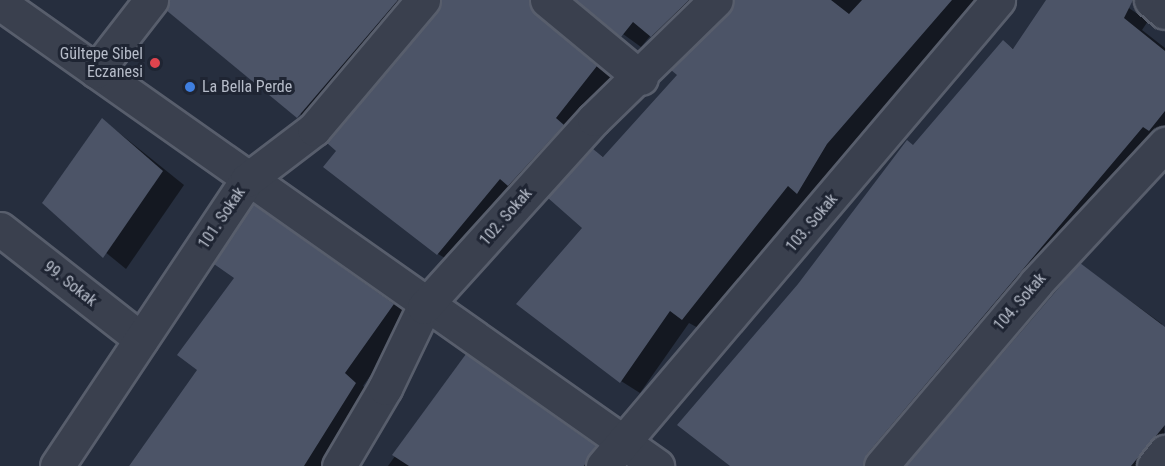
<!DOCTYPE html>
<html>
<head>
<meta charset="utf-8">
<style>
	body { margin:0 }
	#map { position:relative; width:1165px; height:466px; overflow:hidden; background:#262e3e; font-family:"Roboto Condensed",sans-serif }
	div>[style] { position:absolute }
	.shadow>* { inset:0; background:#0007 }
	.building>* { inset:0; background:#4c5467 }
	.roads { filter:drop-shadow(2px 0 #585e6c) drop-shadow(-2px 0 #585e6c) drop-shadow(0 2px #585e6c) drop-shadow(0 -2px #585e6c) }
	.minor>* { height:33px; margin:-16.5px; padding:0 16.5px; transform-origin:16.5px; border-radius:16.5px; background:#3a404e }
	.dots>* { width:16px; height:16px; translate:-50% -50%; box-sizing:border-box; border:3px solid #1f2533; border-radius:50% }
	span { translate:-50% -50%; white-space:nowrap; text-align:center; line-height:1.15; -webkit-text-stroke:6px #1f2533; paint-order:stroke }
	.poi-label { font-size:16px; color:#b6bcc9 }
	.right { translate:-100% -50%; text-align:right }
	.left { translate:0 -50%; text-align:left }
	.street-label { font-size:16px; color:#b6bcc9 }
</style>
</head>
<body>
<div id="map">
	<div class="shadow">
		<i style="clip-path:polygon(169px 0,427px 0,318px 128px,168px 10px)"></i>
		<i style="clip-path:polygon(442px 0,552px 0,616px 78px,457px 265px,438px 254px)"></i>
		<i style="clip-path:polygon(576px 0,720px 0,671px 47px,651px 35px,641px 47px)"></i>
		<i style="clip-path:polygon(734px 0,981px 0,817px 204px,807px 198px,702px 330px,689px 323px,640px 393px,621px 381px,584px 228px,593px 150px,605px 158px,679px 75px,674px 70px,735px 6px)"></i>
		<i style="clip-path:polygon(1048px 0,1117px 0,1148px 21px,1142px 30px,1165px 48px,1165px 140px,885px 466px,732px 466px,799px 285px,1003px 42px,1014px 49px)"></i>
		<i style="clip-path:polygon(103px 120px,184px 185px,126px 269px,44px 202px)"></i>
		<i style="clip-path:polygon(254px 206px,412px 316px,363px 386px,375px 395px,343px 466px,129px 466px,199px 369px,236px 278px)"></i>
		<i style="clip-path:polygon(1081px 265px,1162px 324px,1165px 460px,1160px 466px,908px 466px)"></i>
		<i style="clip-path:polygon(466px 356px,614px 458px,608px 466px,388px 466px)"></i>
	</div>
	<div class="building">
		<i style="clip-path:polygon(169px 0,398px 0,297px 118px,166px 10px)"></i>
		<i style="clip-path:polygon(441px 0,529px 0,535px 14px,597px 66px,556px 118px,564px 125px,508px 186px,500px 179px,437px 255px,323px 167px,336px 151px,327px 143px,437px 12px)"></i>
		<i style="clip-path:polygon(576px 0,689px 0,651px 37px,633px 22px,621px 37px)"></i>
		<i style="clip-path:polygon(734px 0,831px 0,849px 14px,862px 0,952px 0,827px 144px,797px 194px,788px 186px,682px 320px,670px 311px,620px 383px,516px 304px,582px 228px,548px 198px,593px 149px,603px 157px,677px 75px,671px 70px,729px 13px)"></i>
		<i style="clip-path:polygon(1046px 0,1133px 0,1124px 18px,1165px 51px,1165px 111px,1149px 131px,1143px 127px,867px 454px,863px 466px,730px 466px,677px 425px,798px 284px,907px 140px,913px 145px,1003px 40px,1013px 49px)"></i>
		<i style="clip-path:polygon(102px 118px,163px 171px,103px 258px,42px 203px)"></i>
		<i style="clip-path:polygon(253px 204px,394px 304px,345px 373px,356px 383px,304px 466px,129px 466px,197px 370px,177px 355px,234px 278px,214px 264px)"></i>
		<i style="clip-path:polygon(1080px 263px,1165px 327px,1165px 425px,1131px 466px,906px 466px)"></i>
		<i style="clip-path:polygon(466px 354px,596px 446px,584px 466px,409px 466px,392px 455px)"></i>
	</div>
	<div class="roads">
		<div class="minor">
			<i style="left:547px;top:0;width:122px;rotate:39.7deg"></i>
			<i style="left:1151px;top:0;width:18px;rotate:41deg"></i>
			<i style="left:0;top:3px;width:804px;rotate:35.17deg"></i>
			<i style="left:96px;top:71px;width:90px;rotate:-52.2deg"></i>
			<i style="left:0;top:229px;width:179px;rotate:38deg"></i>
			<i style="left:57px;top:466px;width:343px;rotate:-56.4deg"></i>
			<i style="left:247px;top:180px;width:84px;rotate:-37.3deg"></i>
			<i style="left:314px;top:129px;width:169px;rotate:-49.8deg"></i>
			<i style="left:339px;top:466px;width:91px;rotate:-59.5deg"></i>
			<i style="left:385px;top:388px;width:90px;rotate:-64.3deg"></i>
			<i style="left:424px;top:307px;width:253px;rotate:-47.9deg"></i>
			<i style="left:594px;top:119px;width:170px;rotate:-44.3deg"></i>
			<i style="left:603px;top:466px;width:611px;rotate:-49.71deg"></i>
			<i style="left:881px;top:466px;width:240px;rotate:-49.7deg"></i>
			<i style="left:1036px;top:283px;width:190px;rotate:-47.1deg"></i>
			<i style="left:1154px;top:466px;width:18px;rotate:-52deg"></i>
		</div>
	</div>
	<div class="dots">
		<i style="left:155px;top:63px;background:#e0444e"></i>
		<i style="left:190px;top:87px;background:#3f7fe0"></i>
	</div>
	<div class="poi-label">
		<span class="right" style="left:143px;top:63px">Gültepe Sibel<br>Eczanesi</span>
		<span class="left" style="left:202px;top:87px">La Bella Perde</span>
	</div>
	<div class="street-label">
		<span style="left:506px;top:217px;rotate:-49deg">102. Sokak</span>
		<span style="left:222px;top:218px;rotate:-56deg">101. Sokak</span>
		<span style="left:812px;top:223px;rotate:-50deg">103. Sokak</span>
		<span style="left:70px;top:284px;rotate:38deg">99. Sokak</span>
		<span style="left:1020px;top:302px;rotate:-49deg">104. Sokak</span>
	</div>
</div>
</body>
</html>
